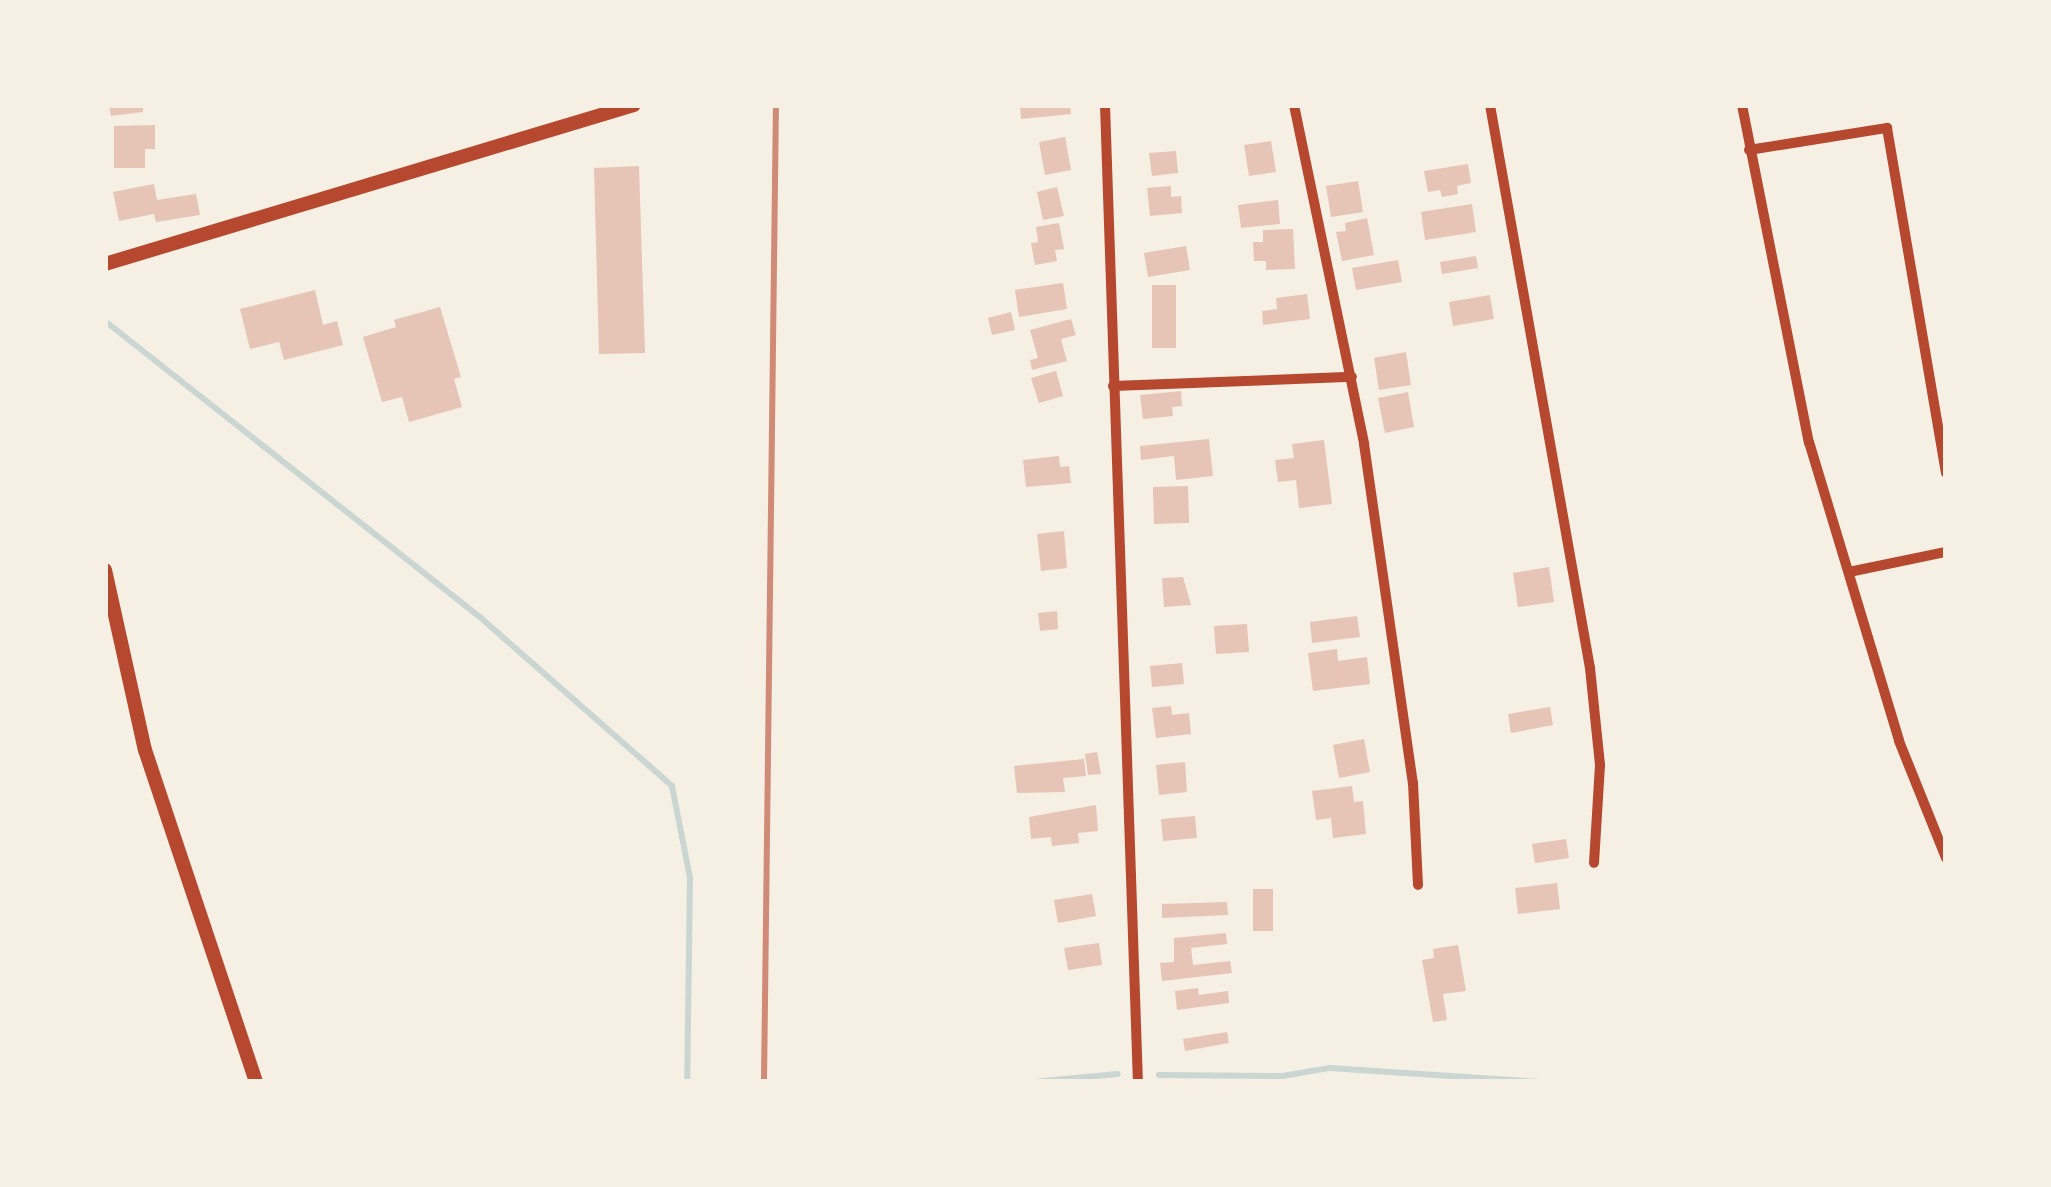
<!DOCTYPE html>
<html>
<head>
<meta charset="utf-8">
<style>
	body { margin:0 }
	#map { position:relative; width:2051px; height:1187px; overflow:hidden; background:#f6efe4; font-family:"Archivo Narrow",sans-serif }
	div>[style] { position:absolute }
	.stream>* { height:6px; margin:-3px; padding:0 3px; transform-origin:3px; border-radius:3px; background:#c9d6d2 }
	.building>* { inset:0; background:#e6c5b7 }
	.minor>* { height:10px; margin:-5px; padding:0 5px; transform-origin:5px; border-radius:5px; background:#b5482f }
	.tertiary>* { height:14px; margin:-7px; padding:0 7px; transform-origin:7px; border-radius:7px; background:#b5482f }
	.rail>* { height:6px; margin:-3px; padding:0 3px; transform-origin:3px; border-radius:3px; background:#cf8b77 }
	span { translate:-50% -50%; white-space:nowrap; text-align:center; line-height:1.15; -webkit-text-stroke:12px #f6efe4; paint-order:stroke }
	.frame { position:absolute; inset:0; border:108px solid #f6efe4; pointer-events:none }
</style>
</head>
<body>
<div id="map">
	<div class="stream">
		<i style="left:105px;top:321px;width:479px;rotate:38.3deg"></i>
		<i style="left:481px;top:618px;width:254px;rotate:41.3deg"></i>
		<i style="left:672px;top:786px;width:94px;rotate:78.9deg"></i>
		<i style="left:690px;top:878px;width:204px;rotate:90.8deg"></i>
		<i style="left:1159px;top:1075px;width:123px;rotate:0.5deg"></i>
		<i style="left:1282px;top:1076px;width:49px;rotate:-9.5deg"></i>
		<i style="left:1330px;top:1068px;width:210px;rotate:3.8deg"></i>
		<i style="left:1033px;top:1082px;width:85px;rotate:-5.4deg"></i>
	</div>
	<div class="building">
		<i style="clip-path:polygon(109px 105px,143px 105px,143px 112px,111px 116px)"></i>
		<i style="clip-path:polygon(1020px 105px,1070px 105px,1071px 114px,1021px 119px)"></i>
		<i style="clip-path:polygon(155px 125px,155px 149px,145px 149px,145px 168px,114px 168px,114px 126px)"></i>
		<i style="clip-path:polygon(1065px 137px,1071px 170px,1045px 175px,1039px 142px)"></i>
		<i style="clip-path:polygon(1271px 141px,1276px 172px,1249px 176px,1244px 145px)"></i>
		<i style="clip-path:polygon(1176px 151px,1178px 173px,1152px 176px,1149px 153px)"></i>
		<i style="clip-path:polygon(1468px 164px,1471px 183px,1457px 186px,1458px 194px,1442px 197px,1440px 190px,1428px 192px,1424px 171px)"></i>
		<i style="clip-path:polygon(639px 166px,645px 353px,599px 354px,594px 168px)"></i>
		<i style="clip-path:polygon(1358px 181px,1363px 212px,1331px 217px,1326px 186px)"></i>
		<i style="clip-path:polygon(154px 184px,157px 200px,196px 194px,200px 215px,156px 222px,154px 214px,119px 221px,113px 192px)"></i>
		<i style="clip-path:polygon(1171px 186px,1171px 197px,1181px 196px,1182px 213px,1150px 216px,1147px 188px)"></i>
		<i style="clip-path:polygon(1057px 187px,1064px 216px,1043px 220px,1037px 192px)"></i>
		<i style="clip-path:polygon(1278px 200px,1280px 224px,1241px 228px,1238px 205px)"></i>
		<i style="clip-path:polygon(1472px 204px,1476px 232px,1425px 240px,1421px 212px)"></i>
		<i style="clip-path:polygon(1367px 218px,1374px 255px,1342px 261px,1336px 232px,1346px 231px,1345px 223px)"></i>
		<i style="clip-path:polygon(1059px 223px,1064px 249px,1055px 250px,1057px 261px,1035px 265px,1031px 243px,1038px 242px,1036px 227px)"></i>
		<i style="clip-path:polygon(1293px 229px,1295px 269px,1266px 270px,1266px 261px,1254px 261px,1253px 242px,1263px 242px,1263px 230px)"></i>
		<i style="clip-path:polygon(1186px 246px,1190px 270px,1148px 277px,1144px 253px)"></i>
		<i style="clip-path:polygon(1476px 256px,1478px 268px,1442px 274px,1440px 262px)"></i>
		<i style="clip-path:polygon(1398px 260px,1402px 282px,1356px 290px,1352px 268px)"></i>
		<i style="clip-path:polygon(1063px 283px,1067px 309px,1019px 317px,1015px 290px)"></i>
		<i style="clip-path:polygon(1152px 285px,1176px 285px,1176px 348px,1152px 348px)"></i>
		<i style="clip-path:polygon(315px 290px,323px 325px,337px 321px,343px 345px,284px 360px,279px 342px,250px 349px,240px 309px)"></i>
		<i style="clip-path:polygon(1307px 294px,1310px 319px,1263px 325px,1262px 311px,1277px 309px,1276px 298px)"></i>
		<i style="clip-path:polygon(1490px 295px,1494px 319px,1453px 326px,1449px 302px)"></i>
		<i style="clip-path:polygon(440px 307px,461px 377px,454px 379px,462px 407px,409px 422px,402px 397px,382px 402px,363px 337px,396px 327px,394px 320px)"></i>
		<i style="clip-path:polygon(1011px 312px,1015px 330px,992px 335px,988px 318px)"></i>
		<i style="clip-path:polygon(1071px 319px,1076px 335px,1061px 339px,1067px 361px,1032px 370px,1030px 360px,1038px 358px,1030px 330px)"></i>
		<i style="clip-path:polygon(1406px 352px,1411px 385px,1379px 390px,1374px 358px)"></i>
		<i style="clip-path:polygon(1056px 371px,1063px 396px,1039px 403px,1031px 378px)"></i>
		<i style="clip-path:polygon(1181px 391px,1182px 406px,1172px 407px,1173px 416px,1143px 419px,1140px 395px)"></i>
		<i style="clip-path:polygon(1408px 392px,1414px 427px,1385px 433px,1378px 398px)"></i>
		<i style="clip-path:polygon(1209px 439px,1213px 476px,1176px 480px,1174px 456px,1141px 460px,1140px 446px)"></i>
		<i style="clip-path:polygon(1324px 440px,1332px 504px,1299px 508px,1296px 480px,1278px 482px,1275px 460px,1294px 458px,1292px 444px)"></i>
		<i style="clip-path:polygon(1059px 456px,1060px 467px,1069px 466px,1071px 483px,1026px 487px,1023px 460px)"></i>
		<i style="clip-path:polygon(1188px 486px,1189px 523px,1154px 524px,1153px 487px)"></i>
		<i style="clip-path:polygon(1064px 531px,1067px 568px,1041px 571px,1037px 534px)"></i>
		<i style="clip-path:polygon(1549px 567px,1554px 602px,1518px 607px,1513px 573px)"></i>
		<i style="clip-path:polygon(1183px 577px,1191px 605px,1164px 607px,1162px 578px)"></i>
		<i style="clip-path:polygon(1057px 611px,1058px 629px,1040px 631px,1038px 613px)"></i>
		<i style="clip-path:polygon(1357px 616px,1360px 637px,1312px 643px,1310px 622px)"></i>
		<i style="clip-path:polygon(1247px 624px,1249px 652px,1216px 654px,1214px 626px)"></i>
		<i style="clip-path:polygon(1337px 649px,1338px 661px,1367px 657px,1370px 684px,1313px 691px,1308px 653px)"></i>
		<i style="clip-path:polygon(1182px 663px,1184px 684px,1152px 687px,1150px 666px)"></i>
		<i style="clip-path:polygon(1171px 706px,1172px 715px,1189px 713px,1191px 734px,1156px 738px,1152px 708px)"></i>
		<i style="clip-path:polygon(1550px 707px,1553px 725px,1511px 733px,1508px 714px)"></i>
		<i style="clip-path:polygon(1364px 739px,1370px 772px,1339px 778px,1333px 745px)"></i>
		<i style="clip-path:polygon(1097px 752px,1101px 774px,1088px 775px,1085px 754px)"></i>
		<i style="clip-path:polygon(1084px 759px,1086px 776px,1063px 778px,1065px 792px,1017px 793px,1014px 766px)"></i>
		<i style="clip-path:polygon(1185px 762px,1187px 792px,1159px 795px,1156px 765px)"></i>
		<i style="clip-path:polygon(1352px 786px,1354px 802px,1363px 801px,1366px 834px,1333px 838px,1331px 818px,1316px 820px,1312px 791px)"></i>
		<i style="clip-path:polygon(1096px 805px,1098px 831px,1078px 833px,1079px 843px,1052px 846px,1051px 837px,1031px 839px,1029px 817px)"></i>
		<i style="clip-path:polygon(1195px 816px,1197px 838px,1163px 841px,1161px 819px)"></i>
		<i style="clip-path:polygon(1566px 839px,1569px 858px,1535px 863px,1532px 844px)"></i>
		<i style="clip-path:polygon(1557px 883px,1560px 909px,1518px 914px,1515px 888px)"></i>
		<i style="clip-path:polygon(1253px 889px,1273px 889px,1273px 931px,1253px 931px)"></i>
		<i style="clip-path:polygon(1092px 894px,1096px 916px,1058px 923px,1054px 900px)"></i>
		<i style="clip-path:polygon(1227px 902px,1228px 915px,1162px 918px,1162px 904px)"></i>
		<i style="clip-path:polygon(1226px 933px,1227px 944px,1191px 948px,1193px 965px,1230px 961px,1232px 973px,1162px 981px,1160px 963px,1174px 962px,1174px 938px)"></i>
		<i style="clip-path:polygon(1099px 943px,1102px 965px,1068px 970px,1064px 948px)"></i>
		<i style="clip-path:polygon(1458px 945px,1466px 991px,1443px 994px,1447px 1020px,1433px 1022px,1422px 960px,1434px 958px,1433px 949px)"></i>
		<i style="clip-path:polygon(1198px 988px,1199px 995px,1228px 991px,1229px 1003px,1177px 1010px,1175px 991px)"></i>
		<i style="clip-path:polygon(1227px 1032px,1229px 1043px,1185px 1051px,1183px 1039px)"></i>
	</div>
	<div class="minor">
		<i style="left:1105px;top:105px;width:978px;rotate:88.07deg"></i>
		<i style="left:1294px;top:105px;width:346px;rotate:78.3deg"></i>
		<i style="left:1364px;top:444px;width:343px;rotate:81.8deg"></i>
		<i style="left:1413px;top:783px;width:102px;rotate:87.2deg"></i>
		<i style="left:1490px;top:105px;width:572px;rotate:79.93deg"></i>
		<i style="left:1590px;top:668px;width:98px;rotate:84.1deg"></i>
		<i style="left:1600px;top:765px;width:98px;rotate:93.5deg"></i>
		<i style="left:1742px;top:105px;width:344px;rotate:78.8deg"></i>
		<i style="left:1809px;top:442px;width:312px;rotate:73.2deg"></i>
		<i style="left:1899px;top:741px;width:126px;rotate:68.1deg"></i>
		<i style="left:1749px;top:150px;width:140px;rotate:-9.1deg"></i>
		<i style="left:1887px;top:128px;width:350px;rotate:80.3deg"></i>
		<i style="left:1113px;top:386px;width:239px;rotate:-2.2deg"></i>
		<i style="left:1849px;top:572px;width:99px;rotate:-11.7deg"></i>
	</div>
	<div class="tertiary">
		<i style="left:105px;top:264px;width:552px;rotate:-16.73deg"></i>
		<i style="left:105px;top:570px;width:184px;rotate:77.5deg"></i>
		<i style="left:145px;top:750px;width:350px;rotate:71.5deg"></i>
	</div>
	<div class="rail">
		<i style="left:764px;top:1082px;width:977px;rotate:-89.3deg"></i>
	</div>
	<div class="frame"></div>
</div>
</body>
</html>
